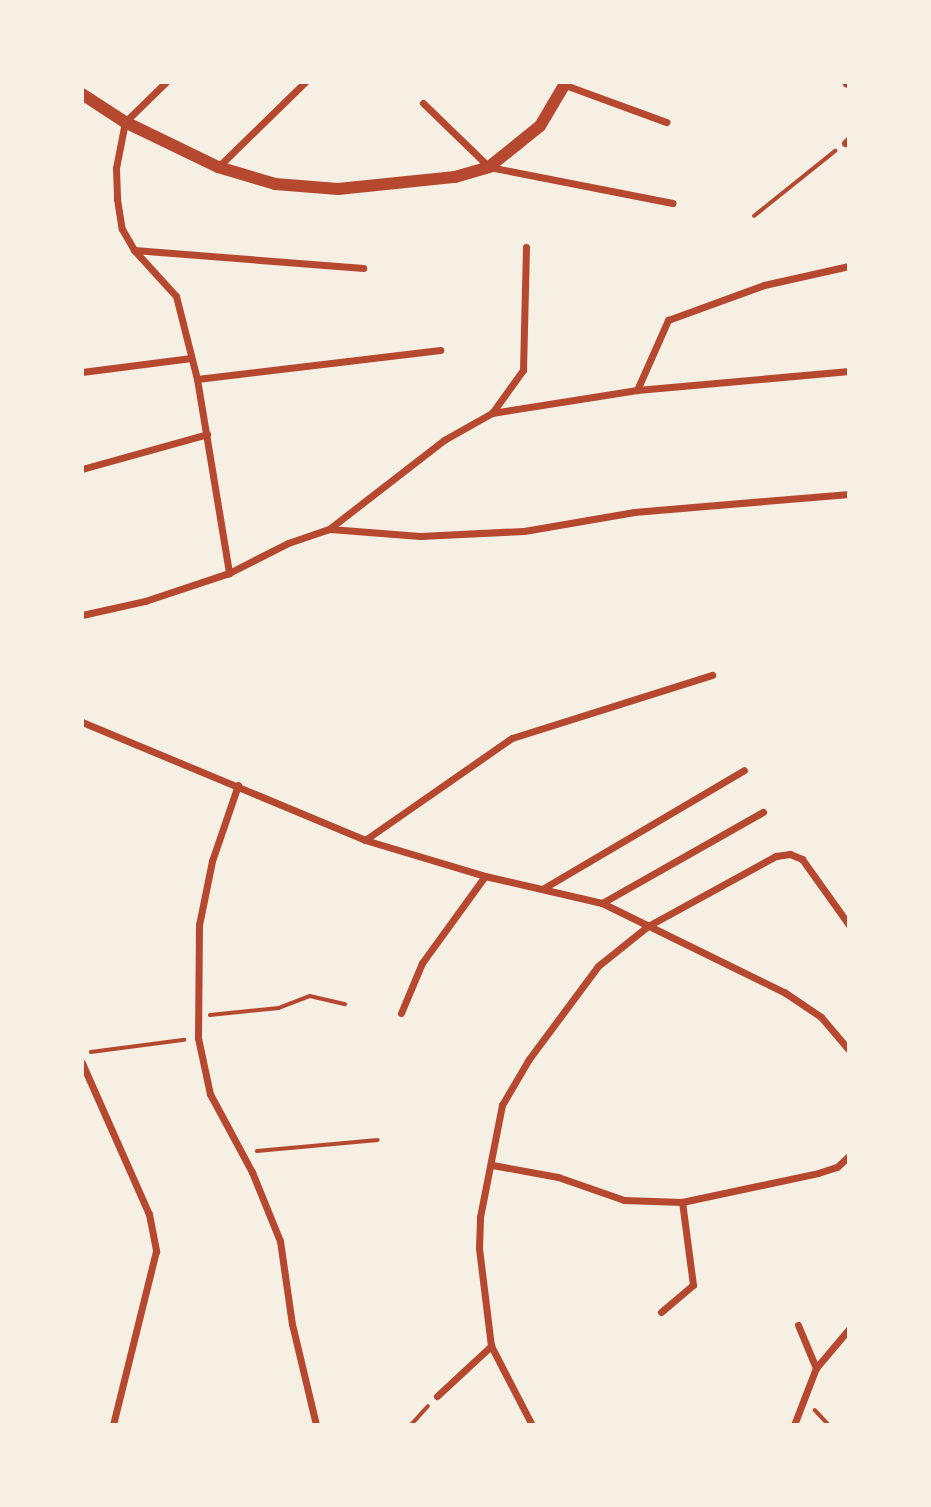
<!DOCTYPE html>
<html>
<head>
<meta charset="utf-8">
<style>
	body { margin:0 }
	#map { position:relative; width:931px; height:1507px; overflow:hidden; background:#f6efe4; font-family:"Noto Sans",sans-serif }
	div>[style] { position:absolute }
	.path>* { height:3.5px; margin:-1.75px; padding:0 1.75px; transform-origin:1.75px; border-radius:1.75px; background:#b5482f }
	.minor>* { height:7px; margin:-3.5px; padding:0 3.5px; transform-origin:3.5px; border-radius:3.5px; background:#b5482f }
	.tertiary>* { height:12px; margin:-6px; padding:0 6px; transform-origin:6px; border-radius:6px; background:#b5482f }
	span { translate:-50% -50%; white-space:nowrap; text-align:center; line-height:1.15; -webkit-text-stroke:5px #f6efe4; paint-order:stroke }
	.frame { position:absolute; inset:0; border:84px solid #f6efe4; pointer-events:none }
</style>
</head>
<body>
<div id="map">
	<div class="path">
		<i style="left:754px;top:216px;width:104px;rotate:-38.7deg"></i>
		<i style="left:210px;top:1015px;width:69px;rotate:-5.8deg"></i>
		<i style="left:279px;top:1008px;width:33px;rotate:-21deg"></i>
		<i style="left:310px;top:996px;width:36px;rotate:13deg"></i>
		<i style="left:91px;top:1052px;width:94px;rotate:-7.4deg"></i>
		<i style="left:257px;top:1151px;width:121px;rotate:-5.2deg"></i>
		<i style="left:815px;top:1410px;width:21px;rotate:47deg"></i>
		<i style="left:411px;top:1425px;width:25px;rotate:-48deg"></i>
	</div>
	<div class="minor">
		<i style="left:166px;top:82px;width:57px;rotate:135.7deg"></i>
		<i style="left:125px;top:122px;width:47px;rotate:101.1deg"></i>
		<i style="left:116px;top:168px;width:31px;rotate:88deg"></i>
		<i style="left:117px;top:199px;width:30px;rotate:81deg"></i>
		<i style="left:122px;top:229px;width:24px;rotate:60deg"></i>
		<i style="left:134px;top:250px;width:62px;rotate:47.6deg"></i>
		<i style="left:176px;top:296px;width:86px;rotate:75.8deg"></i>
		<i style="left:197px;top:379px;width:197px;rotate:80.6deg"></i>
		<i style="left:565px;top:85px;width:108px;rotate:20.1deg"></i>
		<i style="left:423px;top:103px;width:92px;rotate:44.1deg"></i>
		<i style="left:489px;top:167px;width:187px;rotate:11.1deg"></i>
		<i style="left:845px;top:143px;width:6px;rotate:-45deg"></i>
		<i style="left:218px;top:167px;width:122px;rotate:-44.3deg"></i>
		<i style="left:134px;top:250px;width:230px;rotate:4.5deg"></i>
		<i style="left:82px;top:372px;width:110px;rotate:-7.3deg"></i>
		<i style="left:197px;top:379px;width:245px;rotate:-6.8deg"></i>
		<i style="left:637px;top:390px;width:77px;rotate:-66.1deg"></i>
		<i style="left:668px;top:320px;width:102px;rotate:-20deg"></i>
		<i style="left:764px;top:285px;width:87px;rotate:-12.6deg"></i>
		<i style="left:492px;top:413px;width:53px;rotate:-54.2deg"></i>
		<i style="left:523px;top:370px;width:123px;rotate:-88.6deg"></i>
		<i style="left:82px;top:469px;width:130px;rotate:-15.6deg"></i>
		<i style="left:330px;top:529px;width:90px;rotate:4.4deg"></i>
		<i style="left:420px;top:536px;width:104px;rotate:-2.8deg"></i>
		<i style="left:524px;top:531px;width:112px;rotate:-9.8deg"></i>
		<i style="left:634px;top:512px;width:216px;rotate:-4.8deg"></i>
		<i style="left:82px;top:615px;width:65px;rotate:-12.5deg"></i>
		<i style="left:145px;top:601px;width:89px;rotate:-18.4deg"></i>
		<i style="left:229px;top:573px;width:66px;rotate:-27deg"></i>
		<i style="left:288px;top:543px;width:43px;rotate:-18.9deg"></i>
		<i style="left:329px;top:529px;width:145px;rotate:-37.7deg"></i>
		<i style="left:444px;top:440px;width:55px;rotate:-29.4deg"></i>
		<i style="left:492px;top:413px;width:147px;rotate:-9deg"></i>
		<i style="left:637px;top:390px;width:213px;rotate:-5.1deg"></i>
		<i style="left:82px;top:722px;width:307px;rotate:22.6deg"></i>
		<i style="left:365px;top:840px;width:125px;rotate:16.7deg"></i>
		<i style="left:485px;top:876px;width:120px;rotate:13deg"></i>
		<i style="left:602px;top:903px;width:203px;rotate:26.1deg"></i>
		<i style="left:784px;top:992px;width:45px;rotate:34deg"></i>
		<i style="left:821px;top:1017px;width:43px;rotate:49.7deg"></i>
		<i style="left:238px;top:785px;width:80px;rotate:108.9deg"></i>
		<i style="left:212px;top:861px;width:65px;rotate:101.5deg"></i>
		<i style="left:199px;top:925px;width:113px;rotate:90.5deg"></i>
		<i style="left:198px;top:1038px;width:57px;rotate:77.9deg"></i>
		<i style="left:210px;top:1094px;width:89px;rotate:61.7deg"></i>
		<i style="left:252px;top:1172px;width:74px;rotate:67.9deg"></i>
		<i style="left:280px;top:1241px;width:84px;rotate:81.8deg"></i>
		<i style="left:292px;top:1324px;width:104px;rotate:76.6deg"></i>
		<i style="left:365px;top:840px;width:179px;rotate:-34.8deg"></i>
		<i style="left:512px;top:738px;width:210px;rotate:-17.5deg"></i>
		<i style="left:544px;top:888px;width:232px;rotate:-30.5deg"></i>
		<i style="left:602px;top:903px;width:185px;rotate:-29.5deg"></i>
		<i style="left:401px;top:1013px;width:54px;rotate:-67.2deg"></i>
		<i style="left:422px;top:963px;width:107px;rotate:-54.1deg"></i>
		<i style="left:82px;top:1063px;width:165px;rotate:66.1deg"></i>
		<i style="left:149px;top:1214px;width:38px;rotate:79deg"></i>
		<i style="left:156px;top:1251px;width:179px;rotate:103.9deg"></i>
		<i style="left:492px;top:1165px;width:67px;rotate:10.3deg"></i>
		<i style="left:558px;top:1177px;width:70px;rotate:19.2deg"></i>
		<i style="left:624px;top:1200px;width:58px;rotate:2deg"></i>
		<i style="left:682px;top:1202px;width:139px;rotate:-12deg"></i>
		<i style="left:818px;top:1173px;width:20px;rotate:-18deg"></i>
		<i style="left:837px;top:1167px;width:16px;rotate:-43deg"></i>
		<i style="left:661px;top:1312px;width:42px;rotate:-40.2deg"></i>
		<i style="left:693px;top:1285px;width:84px;rotate:-97.5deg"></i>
		<i style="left:798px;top:1325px;width:47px;rotate:67.3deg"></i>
		<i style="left:437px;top:1396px;width:74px;rotate:-42.8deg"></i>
		<i style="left:532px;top:1425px;width:89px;rotate:-117.4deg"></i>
		<i style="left:491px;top:1346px;width:99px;rotate:-97deg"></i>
		<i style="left:479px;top:1248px;width:31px;rotate:-88deg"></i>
		<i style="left:480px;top:1217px;width:114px;rotate:-78.9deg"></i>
		<i style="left:502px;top:1105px;width:53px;rotate:-59.6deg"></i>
		<i style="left:529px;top:1059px;width:116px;rotate:-53.4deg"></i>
		<i style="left:598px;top:966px;width:64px;rotate:-38.7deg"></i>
		<i style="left:648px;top:926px;width:146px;rotate:-28.7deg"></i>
		<i style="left:776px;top:856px;width:14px;rotate:-8deg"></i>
		<i style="left:790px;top:854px;width:13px;rotate:23deg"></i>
		<i style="left:802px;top:859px;width:81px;rotate:54.5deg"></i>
		<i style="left:794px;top:1425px;width:61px;rotate:-68.9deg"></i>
		<i style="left:816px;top:1368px;width:51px;rotate:-49.8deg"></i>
	</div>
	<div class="tertiary">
		<i style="left:848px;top:82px;width:1px"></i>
		<i style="left:82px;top:94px;width:51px;rotate:33.1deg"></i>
		<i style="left:125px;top:122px;width:103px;rotate:25.8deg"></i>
		<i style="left:218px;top:167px;width:59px;rotate:16.6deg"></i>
		<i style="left:275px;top:184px;width:63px;rotate:4.5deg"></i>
		<i style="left:338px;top:189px;width:118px;rotate:-5.9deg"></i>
		<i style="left:455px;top:177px;width:35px;rotate:-16deg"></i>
		<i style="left:489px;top:167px;width:65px;rotate:-38.8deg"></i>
		<i style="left:540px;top:126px;width:51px;rotate:-59.4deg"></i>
	</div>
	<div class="frame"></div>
</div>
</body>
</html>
